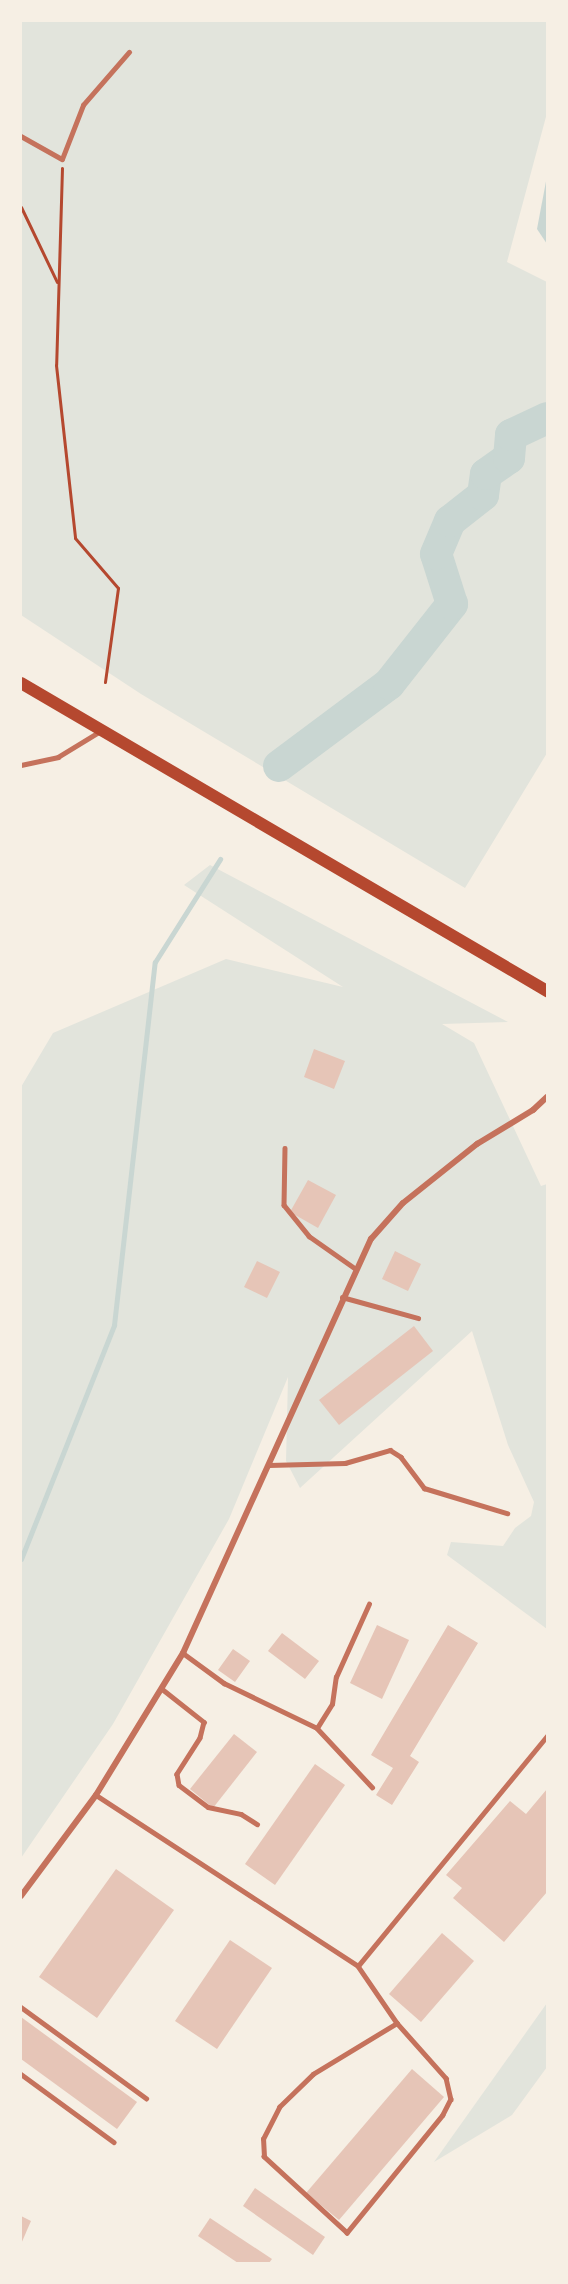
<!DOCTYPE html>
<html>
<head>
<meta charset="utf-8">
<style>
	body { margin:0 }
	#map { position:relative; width:568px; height:2284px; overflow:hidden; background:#f6efe4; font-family:"Times New Roman",serif }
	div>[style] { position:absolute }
	.green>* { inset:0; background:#e2e4dc }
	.water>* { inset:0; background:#c9d6d2 }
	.stream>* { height:5px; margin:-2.5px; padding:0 2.5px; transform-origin:2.5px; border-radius:2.5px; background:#c9d6d2 }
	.river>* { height:32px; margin:-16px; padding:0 16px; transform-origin:16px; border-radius:16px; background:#c9d6d2 }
	.building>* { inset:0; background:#e6c5b7 }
	.path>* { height:3px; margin:-1.5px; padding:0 1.5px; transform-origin:1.5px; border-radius:1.5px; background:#b5482f }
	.service>* { height:4.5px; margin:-2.25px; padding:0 2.25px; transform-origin:2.25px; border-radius:2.25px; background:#c5725c }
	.minor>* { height:6px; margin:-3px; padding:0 3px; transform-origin:3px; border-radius:3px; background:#c5725c }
	.secondary>* { height:12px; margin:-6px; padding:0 6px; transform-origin:6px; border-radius:6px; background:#b5482f }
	span { translate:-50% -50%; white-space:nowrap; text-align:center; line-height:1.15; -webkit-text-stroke:4.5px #f6efe4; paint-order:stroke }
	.frame { position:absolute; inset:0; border:22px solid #f6efe4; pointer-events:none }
</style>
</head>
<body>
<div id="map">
	<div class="green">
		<i style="clip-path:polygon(21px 21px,547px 21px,547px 113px,507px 262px,547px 282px,547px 753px,465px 888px,141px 694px,21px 615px)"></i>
		<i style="clip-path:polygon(210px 865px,508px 1022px,442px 1024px,474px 1043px,541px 1186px,547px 1184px,547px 1629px,447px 1555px,451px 1542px,503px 1546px,515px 1528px,531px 1516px,534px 1502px,508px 1445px,472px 1331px,300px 1488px,286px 1461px,288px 1377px,229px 1519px,113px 1724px,21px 1858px,21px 1087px,53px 1033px,226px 959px,343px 987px,184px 885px)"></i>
		<i style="clip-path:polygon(547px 2003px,547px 2067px,512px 2115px,434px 2162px)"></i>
	</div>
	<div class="water">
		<i style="clip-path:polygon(547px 176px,547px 244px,537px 229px)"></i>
	</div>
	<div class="stream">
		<i style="left:21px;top:1559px;width:252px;rotate:-68.3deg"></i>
		<i style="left:114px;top:1325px;width:365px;rotate:-83.6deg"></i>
		<i style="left:155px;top:962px;width:122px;rotate:-57.7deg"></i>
	</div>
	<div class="river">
		<i style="left:279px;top:766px;width:137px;rotate:-36.7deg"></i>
		<i style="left:389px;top:684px;width:102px;rotate:-51.8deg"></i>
		<i style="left:452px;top:604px;width:52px;rotate:-107.7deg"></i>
		<i style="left:436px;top:554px;width:36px;rotate:-67deg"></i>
		<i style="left:450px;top:521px;width:42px;rotate:-38.2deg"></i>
		<i style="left:483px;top:495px;width:21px;rotate:-82deg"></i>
		<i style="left:486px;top:474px;width:28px;rotate:-35deg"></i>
		<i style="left:509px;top:458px;width:23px;rotate:-85deg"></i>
		<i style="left:511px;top:435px;width:40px;rotate:-25deg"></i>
	</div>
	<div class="building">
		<i style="clip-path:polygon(314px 1049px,345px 1061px,334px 1089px,304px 1077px)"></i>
		<i style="clip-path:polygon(308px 1180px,336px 1195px,318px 1228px,290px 1212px)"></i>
		<i style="clip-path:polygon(395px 1251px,421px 1264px,408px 1291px,382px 1279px)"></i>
		<i style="clip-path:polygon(257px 1261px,280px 1272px,267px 1298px,244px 1287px)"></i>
		<i style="clip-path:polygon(414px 1326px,433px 1351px,339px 1425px,319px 1400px)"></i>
		<i style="clip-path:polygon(377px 1625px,409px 1640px,382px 1699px,350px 1683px)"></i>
		<i style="clip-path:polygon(448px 1625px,478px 1643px,410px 1756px,419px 1762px,392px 1805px,376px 1795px,393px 1768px,371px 1755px)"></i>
		<i style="clip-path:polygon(282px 1633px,319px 1661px,305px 1679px,268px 1651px)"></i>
		<i style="clip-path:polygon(233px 1649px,250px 1661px,235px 1682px,218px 1670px)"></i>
		<i style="clip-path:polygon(234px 1734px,257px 1752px,213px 1808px,190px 1789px)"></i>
		<i style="clip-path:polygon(315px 1764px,345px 1785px,275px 1885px,245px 1864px)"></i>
		<i style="clip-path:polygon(547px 1789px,547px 1892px,504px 1942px,453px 1898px,462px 1888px,446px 1875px,510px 1801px,526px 1814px)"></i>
		<i style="clip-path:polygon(116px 1869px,174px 1910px,97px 2018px,39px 1977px)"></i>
		<i style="clip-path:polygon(442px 1933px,474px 1961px,421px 2022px,389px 1994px)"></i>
		<i style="clip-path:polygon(230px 1940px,272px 1968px,217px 2049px,175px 2021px)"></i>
		<i style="clip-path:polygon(21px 2017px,137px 2102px,117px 2129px,21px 2059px)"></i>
		<i style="clip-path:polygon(412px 2069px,444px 2097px,339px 2220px,306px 2193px)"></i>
		<i style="clip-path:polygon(255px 2188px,325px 2237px,313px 2255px,243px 2206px)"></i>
		<i style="clip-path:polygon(21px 2216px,31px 2221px,21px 2244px)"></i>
		<i style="clip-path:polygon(210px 2218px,272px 2259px,269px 2263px,238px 2263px,198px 2236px)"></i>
	</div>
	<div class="path">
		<i style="left:62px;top:168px;width:197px;rotate:91.7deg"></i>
		<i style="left:56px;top:365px;width:174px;rotate:83.7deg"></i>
		<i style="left:75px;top:538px;width:66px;rotate:49.3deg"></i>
		<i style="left:118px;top:588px;width:95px;rotate:97.9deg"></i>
		<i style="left:21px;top:207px;width:83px;rotate:64.4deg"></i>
	</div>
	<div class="service">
		<i style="left:21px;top:136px;width:47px;rotate:29.3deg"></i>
		<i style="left:62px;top:159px;width:58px;rotate:-68.7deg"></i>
		<i style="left:83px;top:105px;width:70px;rotate:-49deg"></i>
		<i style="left:21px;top:765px;width:38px;rotate:-12deg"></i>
		<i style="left:58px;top:757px;width:48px;rotate:-31.4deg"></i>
		<i style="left:285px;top:1148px;width:57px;rotate:91deg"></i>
		<i style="left:284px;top:1205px;width:40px;rotate:51deg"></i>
		<i style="left:309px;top:1236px;width:57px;rotate:35.1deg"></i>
		<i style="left:342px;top:1297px;width:79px;rotate:15.4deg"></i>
		<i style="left:269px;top:1465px;width:76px;rotate:-1.5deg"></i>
		<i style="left:345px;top:1463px;width:47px;rotate:-16.1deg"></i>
		<i style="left:390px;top:1450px;width:13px;rotate:32deg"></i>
		<i style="left:401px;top:1457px;width:39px;rotate:53deg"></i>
		<i style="left:424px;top:1488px;width:87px;rotate:16.8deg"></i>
		<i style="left:183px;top:1653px;width:51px;rotate:36.2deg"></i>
		<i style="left:224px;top:1683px;width:103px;rotate:25.8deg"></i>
		<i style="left:317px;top:1728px;width:28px;rotate:-58deg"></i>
		<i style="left:332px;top:1704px;width:27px;rotate:-82deg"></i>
		<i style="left:336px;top:1677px;width:80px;rotate:-65.7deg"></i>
		<i style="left:161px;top:1688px;width:55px;rotate:38.3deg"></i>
		<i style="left:204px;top:1722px;width:16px;rotate:104deg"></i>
		<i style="left:200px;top:1738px;width:43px;rotate:122.6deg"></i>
		<i style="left:177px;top:1774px;width:11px;rotate:80deg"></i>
		<i style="left:179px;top:1785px;width:36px;rotate:37deg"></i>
		<i style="left:208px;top:1807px;width:34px;rotate:12deg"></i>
		<i style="left:241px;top:1814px;width:19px;rotate:32deg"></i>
		<i style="left:317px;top:1728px;width:81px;rotate:47deg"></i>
		<i style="left:96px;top:1795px;width:313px;rotate:33.1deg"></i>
		<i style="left:358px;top:1966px;width:69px;rotate:55.6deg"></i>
		<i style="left:397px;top:2023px;width:74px;rotate:48.3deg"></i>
		<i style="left:446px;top:2078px;width:22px;rotate:77deg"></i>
		<i style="left:451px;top:2099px;width:18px;rotate:117deg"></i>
		<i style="left:443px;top:2115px;width:152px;rotate:129.1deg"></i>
		<i style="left:347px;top:2233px;width:113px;rotate:-137.5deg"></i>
		<i style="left:264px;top:2157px;width:18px;rotate:-93deg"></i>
		<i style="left:263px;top:2139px;width:36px;rotate:-63deg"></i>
		<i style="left:279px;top:2107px;width:47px;rotate:-44.1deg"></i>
		<i style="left:313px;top:2074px;width:98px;rotate:-31.3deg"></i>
		<i style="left:358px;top:1966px;width:298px;rotate:-50.6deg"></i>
		<i style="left:21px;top:2007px;width:155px;rotate:36.1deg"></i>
		<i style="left:21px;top:2074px;width:115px;rotate:36.2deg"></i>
	</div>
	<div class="minor">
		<i style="left:21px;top:1896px;width:126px;rotate:-53.4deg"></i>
		<i style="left:96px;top:1795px;width:167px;rotate:-58.5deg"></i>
		<i style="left:183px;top:1653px;width:455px;rotate:-65.6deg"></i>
		<i style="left:371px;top:1239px;width:48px;rotate:-48.4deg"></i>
		<i style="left:403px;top:1203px;width:95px;rotate:-38.6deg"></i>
		<i style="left:477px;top:1144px;width:66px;rotate:-31.3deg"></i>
		<i style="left:533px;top:1110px;width:19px;rotate:-43deg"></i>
	</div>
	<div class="secondary">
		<i style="left:21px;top:683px;width:610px;rotate:30.35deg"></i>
	</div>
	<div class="frame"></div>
</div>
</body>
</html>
